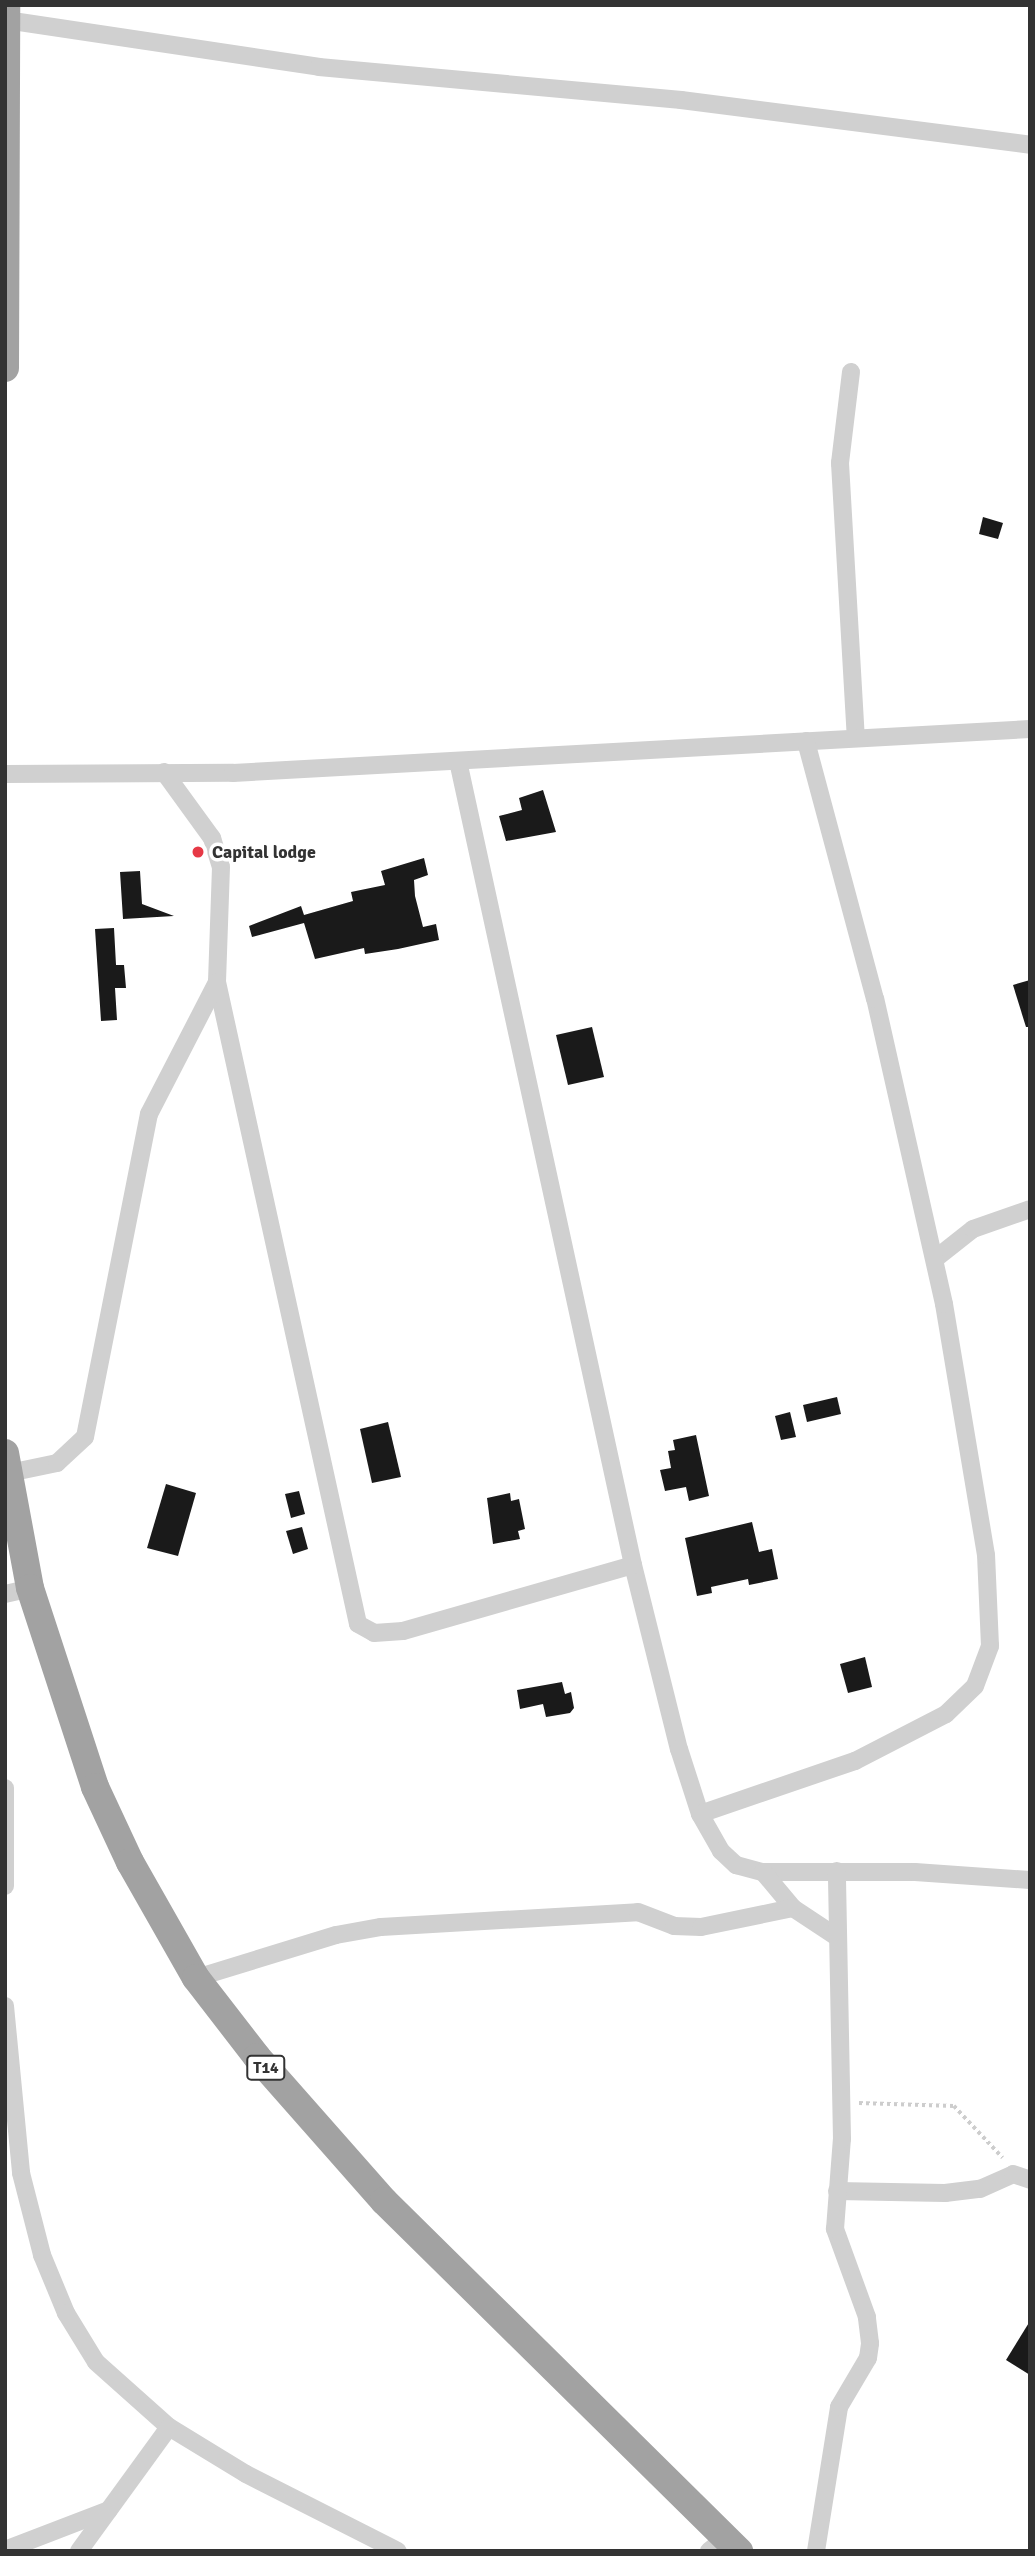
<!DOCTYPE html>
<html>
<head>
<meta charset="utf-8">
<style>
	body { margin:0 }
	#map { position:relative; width:1035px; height:2556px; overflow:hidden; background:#fff; font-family:Signika,sans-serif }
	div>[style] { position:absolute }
	.building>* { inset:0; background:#1a1a1a }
	.path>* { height:3.5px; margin-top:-1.75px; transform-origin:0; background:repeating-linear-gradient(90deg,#cdcdcd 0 3.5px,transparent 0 7px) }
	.minor>* { height:18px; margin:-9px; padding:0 9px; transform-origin:9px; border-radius:9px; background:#d0d0d0 }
	.trunk>* { height:28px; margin:-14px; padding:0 14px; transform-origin:14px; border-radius:14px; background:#a2a2a2 }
	.dots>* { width:19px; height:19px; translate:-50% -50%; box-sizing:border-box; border:4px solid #fff; border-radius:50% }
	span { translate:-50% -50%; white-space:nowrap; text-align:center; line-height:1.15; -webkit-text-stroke:7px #fff; paint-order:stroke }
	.shield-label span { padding:2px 5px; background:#fff; border:2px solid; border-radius:5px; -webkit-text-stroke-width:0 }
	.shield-label { font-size:16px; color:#333; font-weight:700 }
	.poi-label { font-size:18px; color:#333; font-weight:700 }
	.left { translate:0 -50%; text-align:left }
	.frame { position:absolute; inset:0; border:7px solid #333; pointer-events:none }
</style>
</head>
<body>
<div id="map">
	<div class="building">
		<i style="clip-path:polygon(983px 517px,1003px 523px,998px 539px,979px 534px)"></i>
		<i style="clip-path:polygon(543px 790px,556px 832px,506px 841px,499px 816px,522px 810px,519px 798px)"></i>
		<i style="clip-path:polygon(424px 858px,428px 875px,414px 880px,415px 896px,423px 927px,436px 924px,439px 940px,398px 949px,365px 954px,364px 948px,315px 959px,304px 923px,252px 937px,249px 926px,301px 906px,304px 915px,353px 901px,351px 892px,385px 885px,381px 871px)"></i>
		<i style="clip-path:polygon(140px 871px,142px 904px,174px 916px,123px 919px,120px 872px)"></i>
		<i style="clip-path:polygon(114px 928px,116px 965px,124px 965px,126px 988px,115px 988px,117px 1020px,101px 1021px,95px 929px)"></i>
		<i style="clip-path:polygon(1030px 980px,1030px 1027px,1026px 1027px,1013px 985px)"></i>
		<i style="clip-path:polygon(592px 1027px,604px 1077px,568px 1085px,556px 1035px)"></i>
		<i style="clip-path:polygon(837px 1397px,841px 1414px,807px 1422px,803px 1405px)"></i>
		<i style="clip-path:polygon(790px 1412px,796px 1437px,781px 1440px,775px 1416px)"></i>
		<i style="clip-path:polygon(388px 1422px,401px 1477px,372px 1483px,360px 1429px)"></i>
		<i style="clip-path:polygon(696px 1435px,709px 1496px,689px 1501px,686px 1487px,665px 1491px,660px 1470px,671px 1468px,668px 1451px,675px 1450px,673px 1440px)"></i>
		<i style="clip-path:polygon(166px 1484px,196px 1493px,178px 1556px,147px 1548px)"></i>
		<i style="clip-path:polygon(299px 1491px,305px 1514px,291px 1518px,285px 1494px)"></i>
		<i style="clip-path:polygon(510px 1493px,511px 1501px,519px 1499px,525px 1529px,518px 1531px,520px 1539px,493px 1544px,487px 1498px)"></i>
		<i style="clip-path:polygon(752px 1522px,759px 1552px,772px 1549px,778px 1579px,749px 1585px,748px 1579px,711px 1587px,712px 1593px,697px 1596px,685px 1538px)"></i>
		<i style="clip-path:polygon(302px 1527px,308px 1549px,293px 1554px,286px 1531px)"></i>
		<i style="clip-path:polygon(865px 1657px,872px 1687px,848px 1693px,840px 1664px)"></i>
		<i style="clip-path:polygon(562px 1682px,565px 1694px,571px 1692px,574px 1708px,570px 1713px,546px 1717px,543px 1704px,520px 1709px,517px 1690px)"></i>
		<i style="clip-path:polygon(1030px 2321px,1030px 2375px,1006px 2360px)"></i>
	</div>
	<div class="path">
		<i style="left:859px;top:2103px;width:95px;rotate:1.8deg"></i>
		<i style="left:954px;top:2106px;width:71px;rotate:46.7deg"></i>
	</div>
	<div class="minor">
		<i style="left:6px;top:20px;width:317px;rotate:8.5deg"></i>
		<i style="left:319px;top:67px;width:364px;rotate:5.2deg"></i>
		<i style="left:681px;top:100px;width:352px;rotate:7.3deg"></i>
		<i style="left:851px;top:372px;width:92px;rotate:96.9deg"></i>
		<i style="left:840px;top:463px;width:275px;rotate:86.7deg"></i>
		<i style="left:458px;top:761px;width:823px;rotate:77.72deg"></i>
		<i style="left:633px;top:1565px;width:190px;rotate:76deg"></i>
		<i style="left:679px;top:1749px;width:68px;rotate:72.1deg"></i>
		<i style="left:700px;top:1814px;width:43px;rotate:60.4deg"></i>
		<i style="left:721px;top:1851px;width:21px;rotate:43deg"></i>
		<i style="left:736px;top:1865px;width:28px;rotate:15deg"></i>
		<i style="left:763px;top:1872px;width:152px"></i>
		<i style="left:915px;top:1872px;width:115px;rotate:4deg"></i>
		<i style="left:164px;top:772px;width:82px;rotate:54deg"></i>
		<i style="left:212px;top:838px;width:30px;rotate:73deg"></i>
		<i style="left:221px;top:867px;width:115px;rotate:92deg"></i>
		<i style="left:217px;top:982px;width:657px;rotate:77.61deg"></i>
		<i style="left:358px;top:1624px;width:18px;rotate:29deg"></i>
		<i style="left:374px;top:1633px;width:29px;rotate:-4deg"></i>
		<i style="left:403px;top:1631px;width:239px;rotate:-16deg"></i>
		<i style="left:5px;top:774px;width:228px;rotate:-0.3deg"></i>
		<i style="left:233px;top:773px;width:798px;rotate:-3.16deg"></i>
		<i style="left:935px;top:1259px;width:48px;rotate:-38.3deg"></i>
		<i style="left:973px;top:1229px;width:60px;rotate:-19.3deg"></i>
		<i style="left:9px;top:1473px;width:49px;rotate:-11.8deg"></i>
		<i style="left:57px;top:1463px;width:38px;rotate:-43deg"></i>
		<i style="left:85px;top:1437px;width:329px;rotate:-78.8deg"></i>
		<i style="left:149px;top:1114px;width:148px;rotate:-62.7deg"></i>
		<i style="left:5px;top:1594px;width:26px;rotate:-13deg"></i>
		<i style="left:5px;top:1788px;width:98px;rotate:90deg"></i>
		<i style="left:700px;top:1814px;width:164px;rotate:-18.9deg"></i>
		<i style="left:855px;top:1761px;width:102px;rotate:-27.3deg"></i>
		<i style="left:946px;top:1714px;width:40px;rotate:-44deg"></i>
		<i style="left:975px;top:1686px;width:43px;rotate:-69.4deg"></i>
		<i style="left:990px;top:1646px;width:91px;rotate:-92.5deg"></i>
		<i style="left:986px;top:1555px;width:254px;rotate:-99.5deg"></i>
		<i style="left:944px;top:1304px;width:313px;rotate:-102.7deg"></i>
		<i style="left:875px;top:999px;width:267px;rotate:-105deg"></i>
		<i style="left:763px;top:1872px;width:47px;rotate:50.2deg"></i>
		<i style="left:793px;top:1908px;width:53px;rotate:33.4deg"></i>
		<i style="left:196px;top:1978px;width:146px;rotate:-17.1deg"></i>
		<i style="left:336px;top:1935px;width:46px;rotate:-10.1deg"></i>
		<i style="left:381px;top:1927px;width:257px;rotate:-3.3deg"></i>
		<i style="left:638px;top:1912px;width:39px;rotate:21deg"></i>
		<i style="left:674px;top:1926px;width:27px;rotate:2deg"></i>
		<i style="left:701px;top:1927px;width:94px;rotate:-11.7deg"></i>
		<i style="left:5px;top:2006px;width:168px;rotate:84.5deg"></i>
		<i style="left:21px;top:2173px;width:85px;rotate:75.6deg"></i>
		<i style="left:42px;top:2255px;width:63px;rotate:67.5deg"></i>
		<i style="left:66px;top:2313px;width:57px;rotate:58.5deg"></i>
		<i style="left:96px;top:2362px;width:98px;rotate:41.7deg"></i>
		<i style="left:169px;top:2427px;width:90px;rotate:31.4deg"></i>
		<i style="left:246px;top:2474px;width:170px;rotate:26.9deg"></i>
		<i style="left:837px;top:2191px;width:108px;rotate:1.1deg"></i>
		<i style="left:945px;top:2193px;width:35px;rotate:-7deg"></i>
		<i style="left:980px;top:2189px;width:36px;rotate:-24deg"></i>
		<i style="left:1013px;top:2174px;width:18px;rotate:19deg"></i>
		<i style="left:5px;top:2550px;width:111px;rotate:-21deg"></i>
		<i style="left:79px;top:2551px;width:153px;rotate:-54deg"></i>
		<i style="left:709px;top:2551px;width:22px;rotate:-39deg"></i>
		<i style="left:816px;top:2551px;width:146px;rotate:-80.9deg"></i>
		<i style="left:839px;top:2407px;width:57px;rotate:-59.4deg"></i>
		<i style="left:868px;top:2358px;width:15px;rotate:-82deg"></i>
		<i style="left:870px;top:2343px;width:26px;rotate:-97deg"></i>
		<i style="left:867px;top:2317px;width:94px;rotate:-110deg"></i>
		<i style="left:835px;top:2229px;width:90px;rotate:-85.6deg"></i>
		<i style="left:842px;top:2139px;width:268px;rotate:-91.1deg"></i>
	</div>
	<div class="trunk">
		<i style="left:5px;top:368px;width:363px;rotate:-89.8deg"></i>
		<i style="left:5px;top:1453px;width:137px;rotate:79.5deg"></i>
		<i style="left:30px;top:1588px;width:209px;rotate:71.9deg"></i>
		<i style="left:95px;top:1787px;width:83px;rotate:65deg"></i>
		<i style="left:130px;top:1862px;width:133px;rotate:60.4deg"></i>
		<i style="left:196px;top:1978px;width:100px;rotate:52.3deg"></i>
		<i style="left:257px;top:2057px;width:192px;rotate:48.6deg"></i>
		<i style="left:384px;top:2201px;width:499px;rotate:44.6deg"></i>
	</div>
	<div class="dots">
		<i style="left:198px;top:852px;background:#e63946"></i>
	</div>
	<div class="shield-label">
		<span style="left:266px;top:2068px">T14</span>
	</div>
	<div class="poi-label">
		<span class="left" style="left:212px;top:852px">Capital lodge</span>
	</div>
	<div class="frame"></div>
</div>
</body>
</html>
